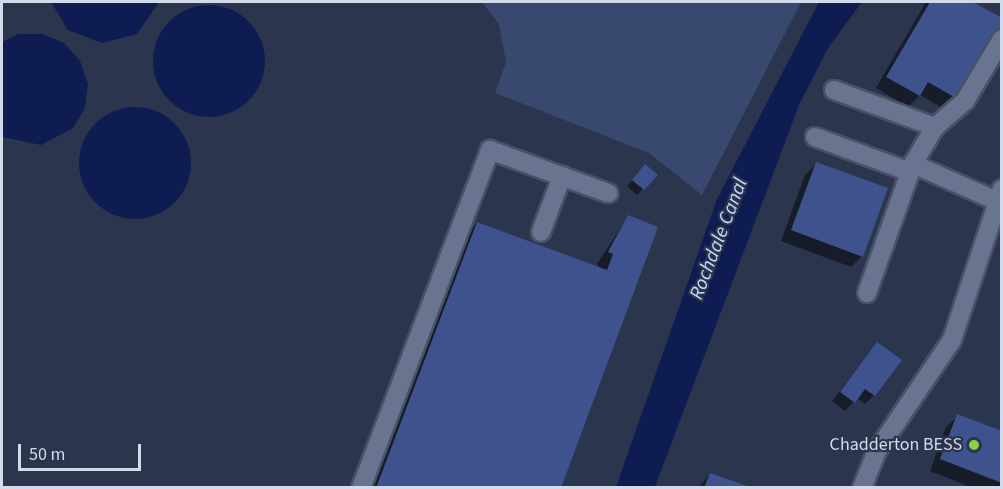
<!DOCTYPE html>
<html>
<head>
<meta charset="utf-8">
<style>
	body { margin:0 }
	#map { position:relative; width:1003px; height:489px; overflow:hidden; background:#2b354d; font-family:"Source Sans 3",sans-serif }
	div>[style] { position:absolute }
	.green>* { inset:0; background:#39486e }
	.water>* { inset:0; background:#0f1c52 }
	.round { border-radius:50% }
	.shadow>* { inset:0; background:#0007 }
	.building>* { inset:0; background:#3e538e }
	.roads { filter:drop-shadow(2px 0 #495165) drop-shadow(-2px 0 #495165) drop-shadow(0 2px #495165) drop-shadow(0 -2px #495165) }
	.minor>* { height:18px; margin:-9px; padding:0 9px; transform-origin:9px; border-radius:9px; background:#697590 }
	.dots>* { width:16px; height:16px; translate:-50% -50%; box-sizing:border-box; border:3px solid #2b354d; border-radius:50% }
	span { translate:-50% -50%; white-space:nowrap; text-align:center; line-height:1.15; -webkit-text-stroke:4.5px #2b354d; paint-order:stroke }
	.poi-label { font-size:18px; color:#d3dae9 }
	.right { translate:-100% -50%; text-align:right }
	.water-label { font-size:20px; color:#c8d7fa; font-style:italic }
	.frame { position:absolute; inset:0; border:3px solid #d3dae9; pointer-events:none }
	.scale { position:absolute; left:18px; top:444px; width:123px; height:27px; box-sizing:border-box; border:3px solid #d3dae9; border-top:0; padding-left:8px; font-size:18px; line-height:21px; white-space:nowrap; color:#d3dae9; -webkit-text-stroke:4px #2b354d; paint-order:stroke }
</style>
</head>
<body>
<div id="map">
	<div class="green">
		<i style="clip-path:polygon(482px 2px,801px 2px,702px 195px,649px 153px,495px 93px,506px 62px,499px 24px)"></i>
	</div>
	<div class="water">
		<i style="clip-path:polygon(51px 2px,159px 2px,137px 34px,102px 43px,68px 30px)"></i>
		<i style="clip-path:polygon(819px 2px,862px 2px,828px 48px,799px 105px,655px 487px,616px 487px,717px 199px)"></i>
		<i class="round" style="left:153px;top:5px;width:112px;height:112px"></i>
		<i style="clip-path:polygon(18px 34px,42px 34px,64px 43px,80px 61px,88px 84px,85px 108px,73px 128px,41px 145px,2px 137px,2px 42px)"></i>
		<i class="round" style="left:79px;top:107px;width:112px;height:112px"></i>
	</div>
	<div class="shadow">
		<i style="clip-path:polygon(926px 2px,970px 2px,1002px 20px,948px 111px,920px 95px,908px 107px,876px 88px)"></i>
		<i style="clip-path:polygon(817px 163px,862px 256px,851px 267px,781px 241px,805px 175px)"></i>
		<i style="clip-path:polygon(646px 166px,655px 175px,637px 195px,627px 186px)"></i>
		<i style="clip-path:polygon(628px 217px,559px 488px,370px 488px,466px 235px,477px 223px,601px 270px,597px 264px)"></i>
		<i style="clip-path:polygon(877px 344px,874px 395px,865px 404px,857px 398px,845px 411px,832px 401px)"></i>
		<i style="clip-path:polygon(958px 416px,1002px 433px,1002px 488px,973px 488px,930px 471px,946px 427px)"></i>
		<i style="clip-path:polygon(710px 474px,746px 488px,698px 488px)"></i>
	</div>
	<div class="building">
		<i style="clip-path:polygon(930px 2px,973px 2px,1002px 18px,1002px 30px,961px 101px,928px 82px,920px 96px,886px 77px)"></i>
		<i style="clip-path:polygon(816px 162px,888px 188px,863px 257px,791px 230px)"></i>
		<i style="clip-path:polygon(645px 164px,658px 175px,644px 190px,632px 180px)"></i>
		<i style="clip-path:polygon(628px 215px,658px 227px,561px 488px,376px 488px,477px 222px,607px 270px,613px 254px,608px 252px)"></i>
		<i style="clip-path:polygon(877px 342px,902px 360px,875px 396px,865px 389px,855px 403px,840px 392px)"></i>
		<i style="clip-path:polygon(957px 414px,1002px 431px,1002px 483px,940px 459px)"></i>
		<i style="clip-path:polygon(710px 473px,750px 487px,750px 488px,704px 488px)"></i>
	</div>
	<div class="roads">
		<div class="minor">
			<i style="left:834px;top:90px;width:108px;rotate:20.1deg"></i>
			<i style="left:815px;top:137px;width:101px;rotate:20.2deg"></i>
			<i style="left:913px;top:164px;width:92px;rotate:23.8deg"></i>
			<i style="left:541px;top:232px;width:60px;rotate:-69.4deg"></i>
			<i style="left:867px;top:293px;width:137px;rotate:-70.4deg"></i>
			<i style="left:913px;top:164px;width:43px;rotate:-59.3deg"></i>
			<i style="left:935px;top:127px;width:40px;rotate:-41deg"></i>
			<i style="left:965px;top:101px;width:72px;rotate:-59.2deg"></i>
			<i style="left:361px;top:488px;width:362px;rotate:-69.1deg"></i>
			<i style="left:490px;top:150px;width:126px;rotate:20deg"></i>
			<i style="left:862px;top:488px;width:40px;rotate:-68deg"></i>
			<i style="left:877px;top:451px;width:134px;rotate:-56deg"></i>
			<i style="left:952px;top:340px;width:159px;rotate:-71.7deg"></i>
		</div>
	</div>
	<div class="dots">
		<i style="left:974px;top:445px;background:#89cf48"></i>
	</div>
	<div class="poi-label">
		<span class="right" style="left:962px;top:445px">Chadderton BESS</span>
	</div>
	<div class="water-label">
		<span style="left:719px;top:239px;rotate:-69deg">Rochdale Canal</span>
	</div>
	<div class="frame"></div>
	<div class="scale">50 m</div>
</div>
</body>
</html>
